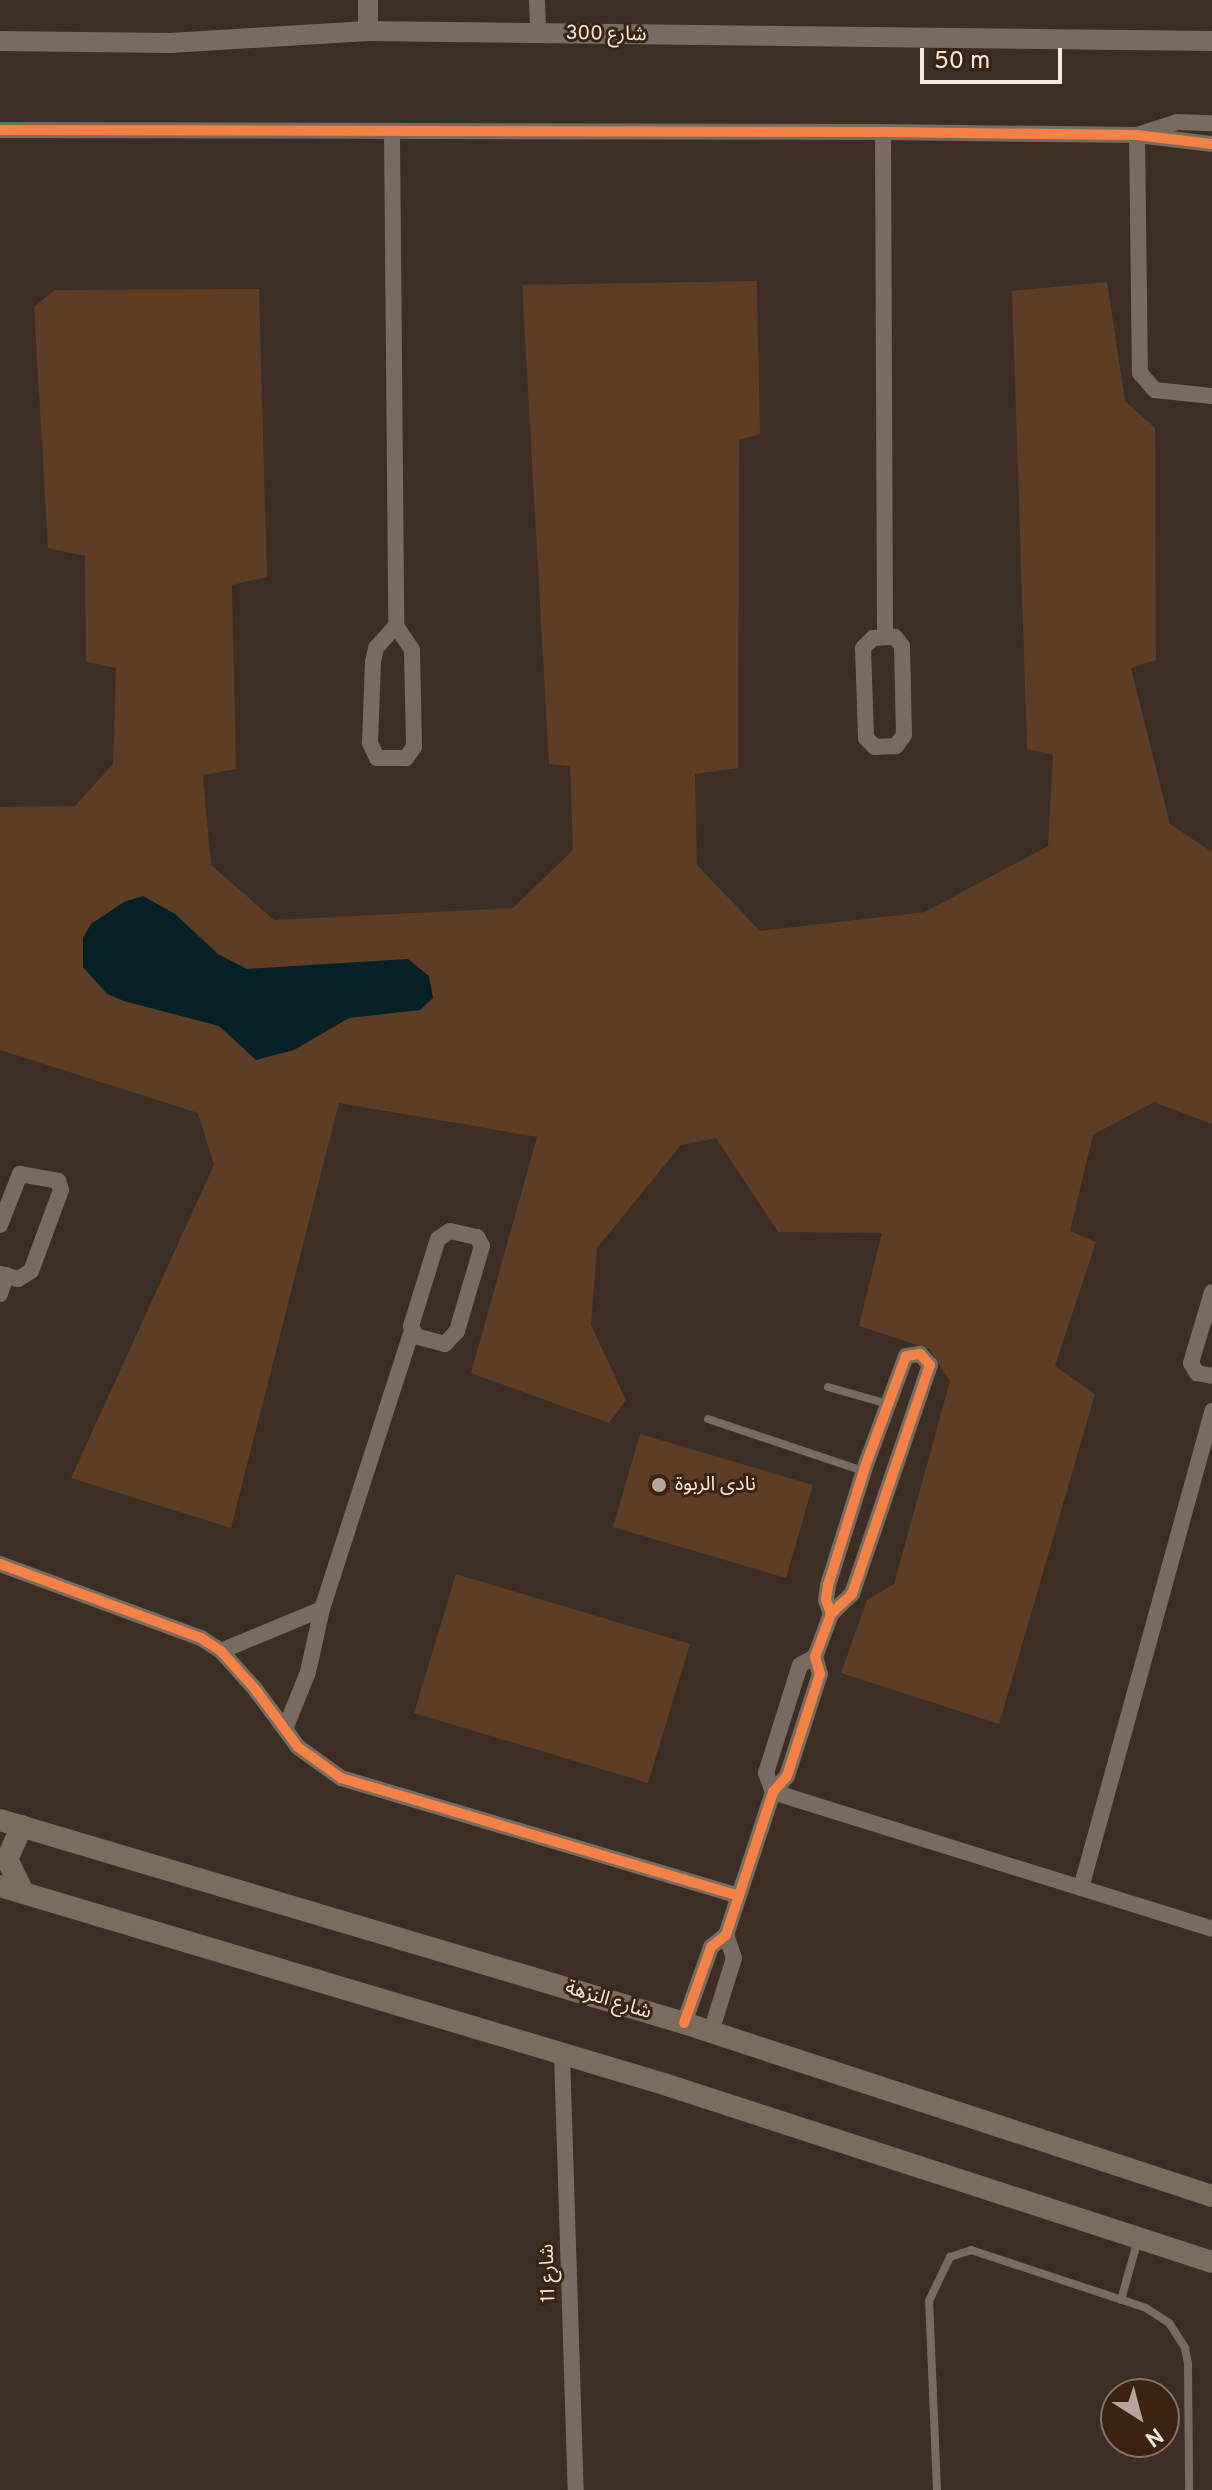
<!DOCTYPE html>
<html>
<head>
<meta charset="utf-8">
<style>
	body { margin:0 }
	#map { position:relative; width:1212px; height:2490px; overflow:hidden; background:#3b2e24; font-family:Overpass,"Noto Sans Arabic",sans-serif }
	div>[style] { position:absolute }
	.green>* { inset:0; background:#5d3d23 }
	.water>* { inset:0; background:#052126 }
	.service>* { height:8px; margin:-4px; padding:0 4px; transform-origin:4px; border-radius:4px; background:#786b5f }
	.minor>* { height:16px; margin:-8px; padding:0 8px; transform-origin:8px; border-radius:8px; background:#786b5f }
	.tertiary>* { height:20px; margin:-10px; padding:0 10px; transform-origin:10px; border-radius:10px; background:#786b5f }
	.secondary>* { height:22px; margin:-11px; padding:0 11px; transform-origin:11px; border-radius:11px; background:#7c6c5d }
	.cycleway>* { height:10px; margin:-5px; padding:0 5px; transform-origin:5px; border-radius:5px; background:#f48246 }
	.dots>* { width:22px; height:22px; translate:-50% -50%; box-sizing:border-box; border:4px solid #3a2310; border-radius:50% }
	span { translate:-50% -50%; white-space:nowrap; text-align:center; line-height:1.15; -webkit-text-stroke:6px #3a2310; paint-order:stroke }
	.street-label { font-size:20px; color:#f7e7dc }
	.poi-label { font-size:20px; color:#f7e7dc }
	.left { translate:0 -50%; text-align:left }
	.north { position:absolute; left:1100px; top:2378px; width:80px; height:80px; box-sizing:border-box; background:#3a2310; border:2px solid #867162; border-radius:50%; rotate:144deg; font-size:22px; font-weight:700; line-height:32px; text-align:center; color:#f7e7dc }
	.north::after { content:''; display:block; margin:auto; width:28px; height:36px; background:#b5a69c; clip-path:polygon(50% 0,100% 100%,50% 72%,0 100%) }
	.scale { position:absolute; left:920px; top:48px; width:142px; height:36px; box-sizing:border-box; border:4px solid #f7e7dc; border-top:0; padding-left:10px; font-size:24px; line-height:28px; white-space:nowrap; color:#f7e7dc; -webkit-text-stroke:6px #3a2310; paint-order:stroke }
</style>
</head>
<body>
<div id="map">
	<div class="green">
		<i style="clip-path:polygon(757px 281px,760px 434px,739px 440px,738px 768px,695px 774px,697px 865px,760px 931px,925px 912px,1048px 846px,1053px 755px,1027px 749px,1012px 291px,1107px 282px,1125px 401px,1155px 428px,1156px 660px,1131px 668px,1170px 824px,1212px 852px,1212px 1124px,1154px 1102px,1093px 1135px,1070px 1231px,1096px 1242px,1055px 1366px,1095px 1394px,999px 1724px,841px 1673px,867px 1600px,894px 1584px,950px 1381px,929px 1349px,859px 1326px,882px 1233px,778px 1232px,716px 1138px,681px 1145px,597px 1248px,591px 1325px,626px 1400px,609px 1423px,471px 1373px,537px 1137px,339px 1103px,231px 1528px,71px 1478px,214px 1165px,198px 1113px,0 1050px,0 807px,75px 806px,113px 764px,116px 668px,86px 662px,85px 556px,48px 548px,34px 307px,55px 290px,259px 289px,267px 577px,232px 585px,236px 769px,203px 775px,211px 865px,274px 920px,513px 908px,573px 850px,570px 766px,549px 764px,522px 285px)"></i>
		<i style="clip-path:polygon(640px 1434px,813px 1485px,786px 1578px,613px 1527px)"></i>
		<i style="clip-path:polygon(456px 1574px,690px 1644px,648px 1783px,414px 1713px)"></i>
	</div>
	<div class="water">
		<i style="clip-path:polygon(143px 896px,175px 914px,218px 954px,247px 969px,408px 959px,429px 976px,433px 998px,420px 1010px,349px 1018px,294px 1050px,256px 1060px,219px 1026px,124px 1001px,107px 994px,83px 967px,83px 938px,91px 924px,124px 902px)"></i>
	</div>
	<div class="service">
		<i style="left:828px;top:1387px;width:62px;rotate:15.8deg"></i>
		<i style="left:708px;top:1419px;width:163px;rotate:18.5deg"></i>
		<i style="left:1121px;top:2300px;width:63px;rotate:-74.4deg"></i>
		<i style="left:937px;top:2490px;width:189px;rotate:-92.4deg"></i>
		<i style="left:929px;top:2301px;width:49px;rotate:-64.5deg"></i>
		<i style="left:950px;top:2257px;width:22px;rotate:-18deg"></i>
		<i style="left:971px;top:2250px;width:184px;rotate:18.3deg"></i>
		<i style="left:1146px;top:2308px;width:27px;rotate:33deg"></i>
		<i style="left:1169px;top:2323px;width:30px;rotate:57deg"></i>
		<i style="left:1185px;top:2348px;width:15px;rotate:79deg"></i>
		<i style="left:1188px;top:2363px;width:127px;rotate:89.5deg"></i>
	</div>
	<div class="minor">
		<i style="left:537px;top:0;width:34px;rotate:88deg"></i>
		<i style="left:0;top:130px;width:883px;rotate:0.13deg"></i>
		<i style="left:883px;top:132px;width:254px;rotate:0.7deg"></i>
		<i style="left:1137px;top:135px;width:76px;rotate:6.8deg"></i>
		<i style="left:883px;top:132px;width:505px;rotate:89.77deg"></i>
		<i style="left:392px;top:133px;width:493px;rotate:89.5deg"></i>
		<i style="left:1137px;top:135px;width:238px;rotate:89.3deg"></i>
		<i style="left:1140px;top:373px;width:23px;rotate:49deg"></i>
		<i style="left:1155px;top:390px;width:57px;rotate:6deg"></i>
		<i style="left:1137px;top:135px;width:42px;rotate:-18deg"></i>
		<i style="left:1177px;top:122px;width:35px;rotate:2deg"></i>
		<i style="left:396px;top:626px;width:29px;rotate:56deg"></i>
		<i style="left:412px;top:650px;width:97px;rotate:88.8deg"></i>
		<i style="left:414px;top:747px;width:14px;rotate:126deg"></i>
		<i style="left:406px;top:758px;width:29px;rotate:180deg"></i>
		<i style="left:377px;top:758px;width:17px;rotate:-115deg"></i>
		<i style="left:370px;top:743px;width:81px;rotate:-87.9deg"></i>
		<i style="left:373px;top:662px;width:14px;rotate:-78deg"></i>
		<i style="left:376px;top:648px;width:30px;rotate:-48deg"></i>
		<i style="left:895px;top:637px;width:11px;rotate:52deg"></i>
		<i style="left:902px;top:646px;width:89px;rotate:88.7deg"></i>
		<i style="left:904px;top:735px;width:14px;rotate:126deg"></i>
		<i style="left:896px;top:746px;width:21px;rotate:177deg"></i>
		<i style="left:875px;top:747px;width:13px;rotate:-135deg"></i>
		<i style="left:866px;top:738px;width:90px;rotate:-91.9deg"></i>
		<i style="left:863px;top:648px;width:14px;rotate:-45deg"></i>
		<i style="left:873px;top:638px;width:22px;rotate:-3deg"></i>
		<i style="left:0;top:1225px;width:55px;rotate:-68.6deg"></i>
		<i style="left:20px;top:1174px;width:39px;rotate:10deg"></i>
		<i style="left:58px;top:1181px;width:9px;rotate:72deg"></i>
		<i style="left:61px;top:1190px;width:86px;rotate:110.3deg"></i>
		<i style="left:31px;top:1271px;width:15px;rotate:148deg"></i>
		<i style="left:18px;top:1279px;width:19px;rotate:-164deg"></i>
		<i style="left:450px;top:1231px;width:28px;rotate:13deg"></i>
		<i style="left:477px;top:1237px;width:10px;rotate:61deg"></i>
		<i style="left:482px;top:1246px;width:89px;rotate:106.4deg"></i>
		<i style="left:457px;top:1331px;width:18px;rotate:133deg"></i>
		<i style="left:445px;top:1344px;width:30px;rotate:-165deg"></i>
		<i style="left:416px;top:1336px;width:11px;rotate:-117deg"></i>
		<i style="left:411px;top:1326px;width:91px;rotate:-72.8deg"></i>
		<i style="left:438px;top:1239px;width:14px;rotate:-34deg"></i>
		<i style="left:1212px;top:1292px;width:74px;rotate:106.5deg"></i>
		<i style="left:1191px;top:1363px;width:12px;rotate:59deg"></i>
		<i style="left:1197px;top:1373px;width:15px;rotate:11deg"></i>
		<i style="left:0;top:1294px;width:20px;rotate:-72deg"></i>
		<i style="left:0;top:1564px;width:214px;rotate:20.2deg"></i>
		<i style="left:201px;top:1638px;width:24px;rotate:33deg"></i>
		<i style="left:221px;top:1651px;width:51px;rotate:48.2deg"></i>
		<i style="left:255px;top:1689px;width:72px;rotate:53.4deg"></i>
		<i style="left:298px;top:1747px;width:53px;rotate:35.8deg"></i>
		<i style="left:341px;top:1778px;width:415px;rotate:16.5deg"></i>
		<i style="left:221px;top:1651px;width:109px;rotate:-22.6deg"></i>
		<i style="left:815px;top:1657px;width:17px;rotate:152deg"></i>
		<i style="left:800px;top:1665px;width:113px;rotate:107.5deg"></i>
		<i style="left:766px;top:1773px;width:20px;rotate:70deg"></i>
		<i style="left:773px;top:1792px;width:460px;rotate:17.3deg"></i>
		<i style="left:285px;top:1729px;width:61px;rotate:-68deg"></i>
		<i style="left:308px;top:1672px;width:65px;rotate:-77.5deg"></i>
		<i style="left:322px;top:1609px;width:292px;rotate:-72.1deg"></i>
		<i style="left:1081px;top:1888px;width:495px;rotate:-74.6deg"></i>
		<i style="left:684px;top:2023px;width:81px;rotate:-70.4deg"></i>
		<i style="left:711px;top:1947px;width:19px;rotate:-39deg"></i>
		<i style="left:726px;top:1935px;width:151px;rotate:-71.8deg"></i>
		<i style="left:773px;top:1792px;width:21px;rotate:-49deg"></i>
		<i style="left:787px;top:1776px;width:107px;rotate:-72.1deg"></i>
		<i style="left:820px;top:1674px;width:18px;rotate:-106deg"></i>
		<i style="left:815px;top:1657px;width:46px;rotate:-69.6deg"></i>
		<i style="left:831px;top:1614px;width:29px;rotate:-44deg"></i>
		<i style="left:852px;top:1594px;width:242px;rotate:-71.2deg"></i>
		<i style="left:930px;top:1365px;width:15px;rotate:-132deg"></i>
		<i style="left:920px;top:1354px;width:14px;rotate:172deg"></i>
		<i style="left:906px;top:1356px;width:115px;rotate:110.3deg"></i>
		<i style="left:866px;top:1464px;width:127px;rotate:107.4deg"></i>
		<i style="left:828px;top:1585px;width:15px;rotate:98deg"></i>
		<i style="left:826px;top:1600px;width:15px;rotate:70deg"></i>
		<i style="left:711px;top:2032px;width:77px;rotate:-72.7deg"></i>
		<i style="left:734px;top:1958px;width:24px;rotate:-109deg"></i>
		<i style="left:562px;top:2054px;width:436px;rotate:88.2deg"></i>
	</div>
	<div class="tertiary">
		<i style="left:368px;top:0;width:31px;rotate:90deg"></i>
		<i style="left:0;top:41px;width:170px;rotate:0.7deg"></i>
		<i style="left:170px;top:43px;width:198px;rotate:-3.5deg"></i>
		<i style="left:368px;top:31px;width:844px;rotate:0.68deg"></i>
	</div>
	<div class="secondary">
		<i style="left:0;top:1820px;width:713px;rotate:16.53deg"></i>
		<i style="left:684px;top:2023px;width:556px;rotate:18.14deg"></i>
		<i style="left:22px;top:1826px;width:36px;rotate:114deg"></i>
		<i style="left:7px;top:1859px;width:37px;rotate:64deg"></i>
		<i style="left:0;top:1886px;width:693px;rotate:16.6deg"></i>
		<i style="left:664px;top:2084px;width:576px;rotate:17.99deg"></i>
	</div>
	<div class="cycleway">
		<i style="left:0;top:130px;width:883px;rotate:0.13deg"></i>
		<i style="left:883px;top:132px;width:254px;rotate:0.7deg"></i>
		<i style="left:1137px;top:135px;width:76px;rotate:6.8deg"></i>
		<i style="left:0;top:1564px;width:214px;rotate:20.2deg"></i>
		<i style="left:201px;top:1638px;width:24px;rotate:33deg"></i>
		<i style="left:221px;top:1651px;width:51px;rotate:48.2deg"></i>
		<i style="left:255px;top:1689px;width:72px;rotate:53.4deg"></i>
		<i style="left:298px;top:1747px;width:53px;rotate:35.8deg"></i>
		<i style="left:341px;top:1778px;width:415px;rotate:16.5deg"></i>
		<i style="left:684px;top:2023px;width:81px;rotate:-70.4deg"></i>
		<i style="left:711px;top:1947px;width:19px;rotate:-39deg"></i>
		<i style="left:726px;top:1935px;width:151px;rotate:-71.8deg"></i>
		<i style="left:773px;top:1792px;width:21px;rotate:-49deg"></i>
		<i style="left:787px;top:1776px;width:107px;rotate:-72.1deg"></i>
		<i style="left:820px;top:1674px;width:18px;rotate:-106deg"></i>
		<i style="left:815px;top:1657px;width:46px;rotate:-69.6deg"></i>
		<i style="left:831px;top:1614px;width:29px;rotate:-44deg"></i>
		<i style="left:852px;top:1594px;width:242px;rotate:-71.2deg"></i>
		<i style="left:930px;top:1365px;width:15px;rotate:-132deg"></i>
		<i style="left:920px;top:1354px;width:14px;rotate:172deg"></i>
		<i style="left:906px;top:1356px;width:115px;rotate:110.3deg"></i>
		<i style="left:866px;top:1464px;width:127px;rotate:107.4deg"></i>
		<i style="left:828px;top:1585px;width:15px;rotate:98deg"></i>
		<i style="left:826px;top:1600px;width:15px;rotate:70deg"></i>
	</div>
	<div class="dots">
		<i style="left:659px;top:1485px;background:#b5a69c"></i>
	</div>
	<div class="street-label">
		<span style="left:606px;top:35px;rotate:1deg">شارع 300</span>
		<span style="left:608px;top:2001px;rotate:17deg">شارع النزهة</span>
		<span style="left:549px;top:2273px;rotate:-92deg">شارع 11</span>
	</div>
	<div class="poi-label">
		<span class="left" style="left:675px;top:1485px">نادى الربوة</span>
	</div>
	<div class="north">N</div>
	<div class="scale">50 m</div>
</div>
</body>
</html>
